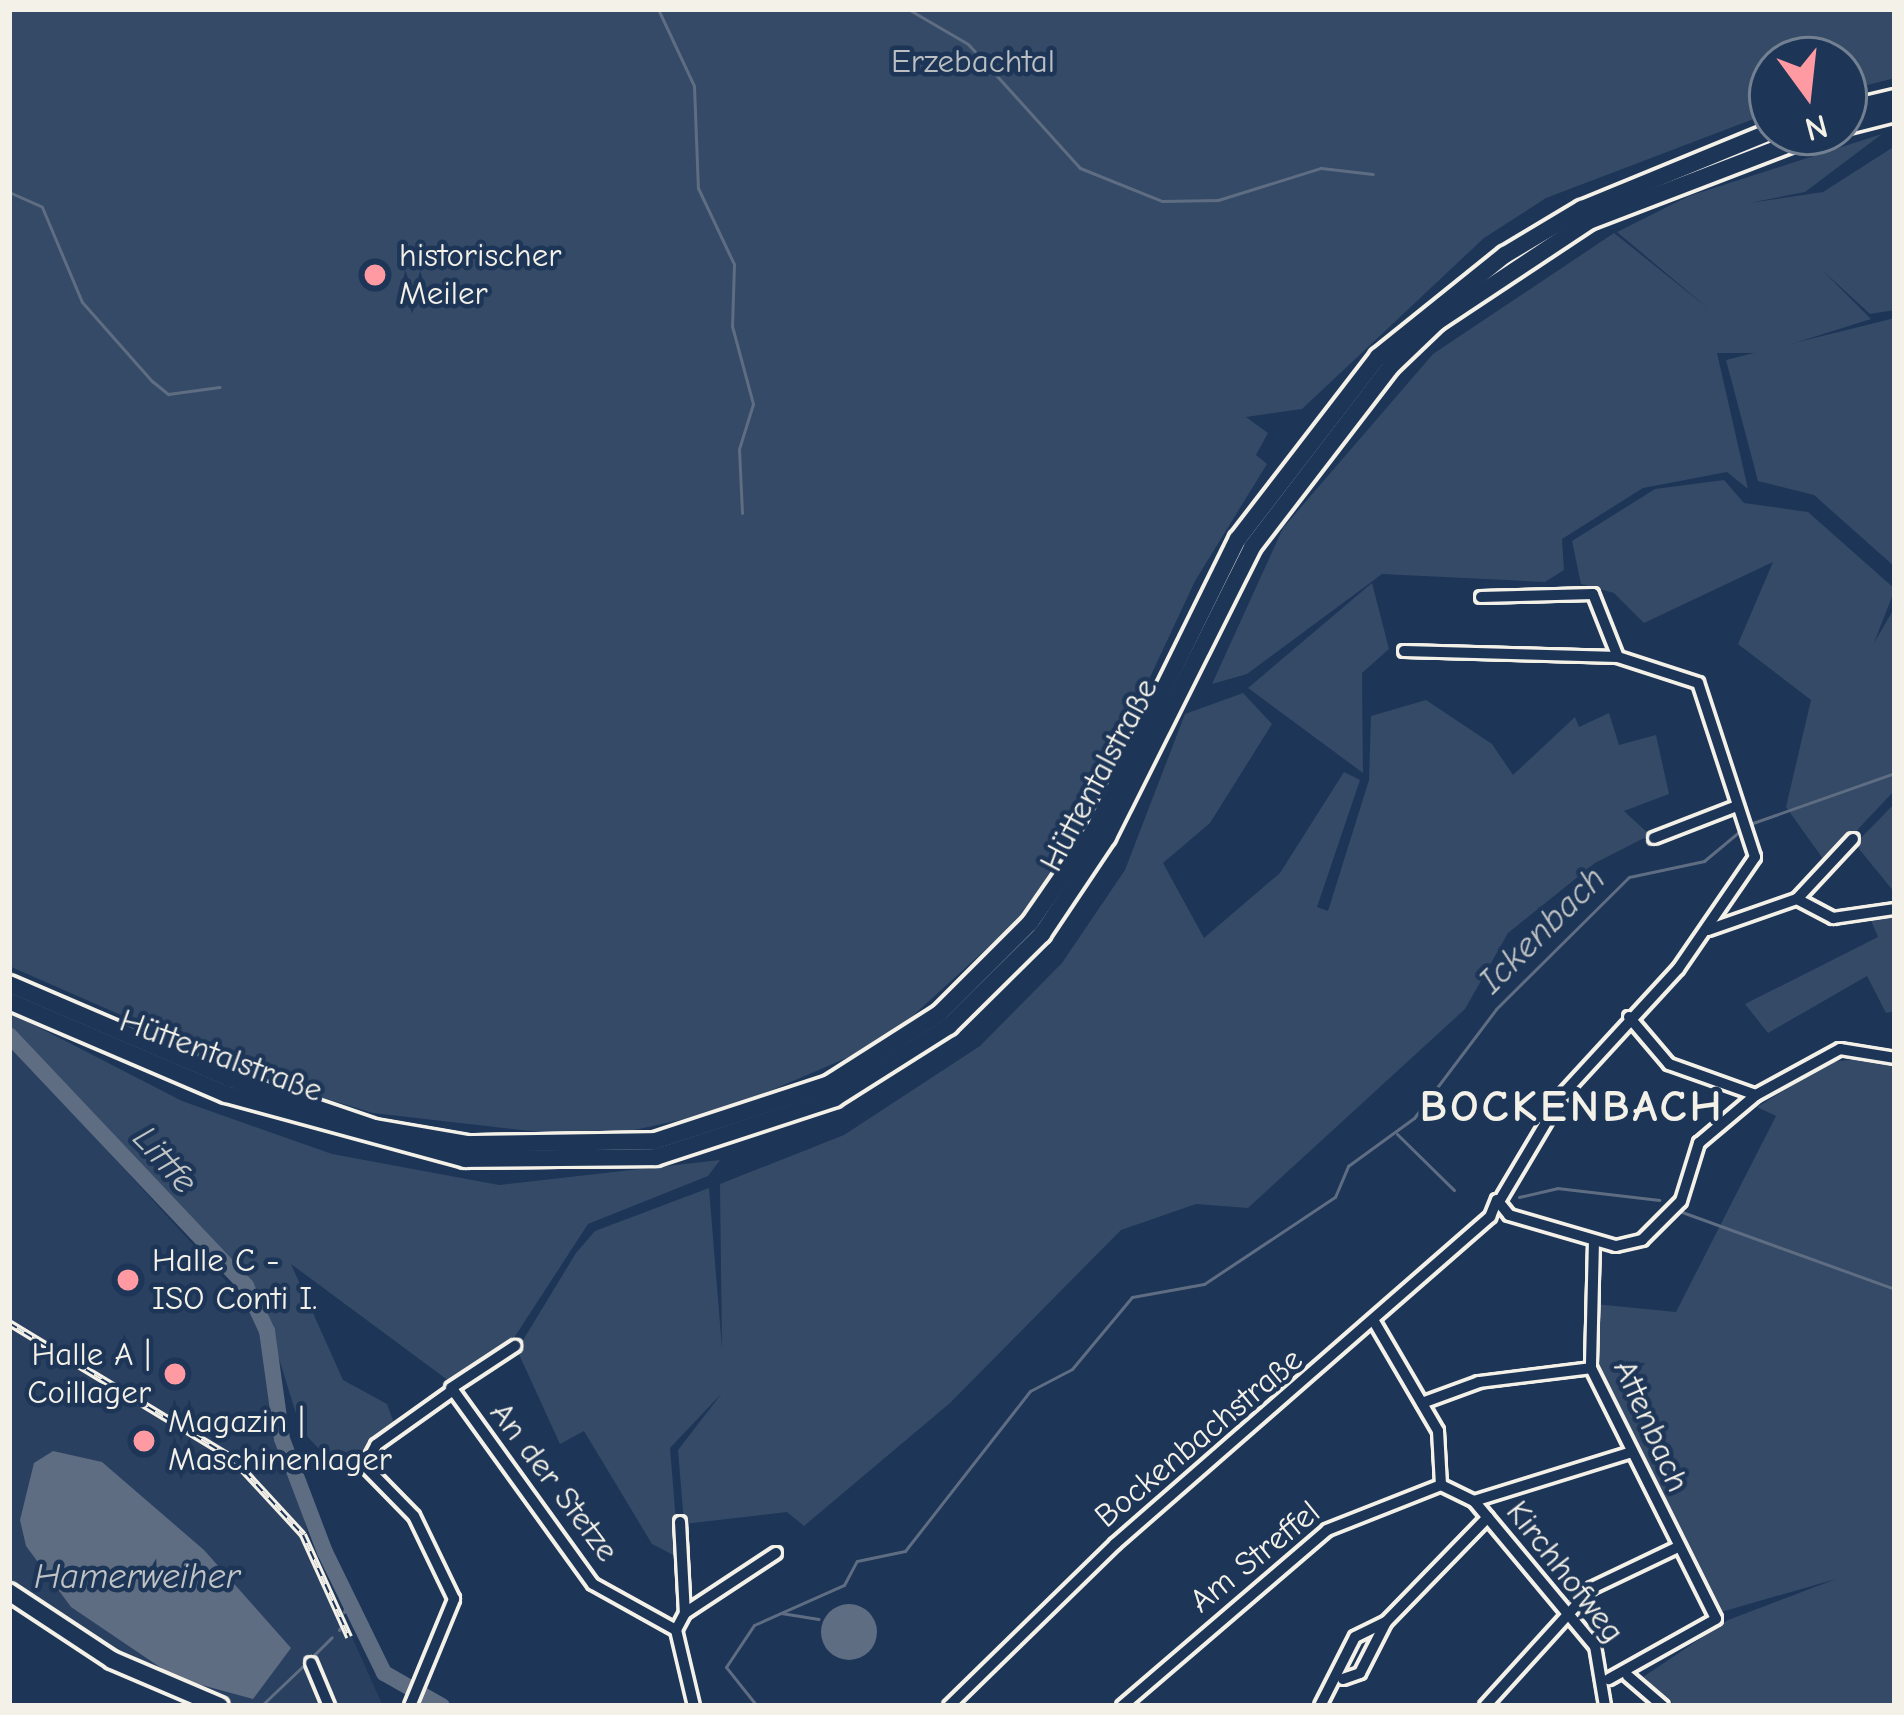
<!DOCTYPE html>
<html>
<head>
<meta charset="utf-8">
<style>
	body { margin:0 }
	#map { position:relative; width:1904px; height:1715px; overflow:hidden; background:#1d3557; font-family:"Comic Neue",sans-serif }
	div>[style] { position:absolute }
	.built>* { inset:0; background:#2a4060 }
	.green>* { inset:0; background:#354a67 }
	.water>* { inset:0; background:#5e6d82 }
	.round { border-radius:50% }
	.stream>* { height:3px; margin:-1.5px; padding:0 1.5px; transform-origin:1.5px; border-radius:1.5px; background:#5e6d82 }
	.river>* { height:16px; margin:-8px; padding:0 8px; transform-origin:8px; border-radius:8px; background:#5e6d82 }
	.roads { filter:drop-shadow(3px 0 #f4f1e8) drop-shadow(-3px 0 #f4f1e8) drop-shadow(0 3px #f4f1e8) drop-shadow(0 -3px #f4f1e8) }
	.minor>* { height:10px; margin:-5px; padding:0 5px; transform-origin:5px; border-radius:5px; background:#1d3557 }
	.primary>* { height:16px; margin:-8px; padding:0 8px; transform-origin:8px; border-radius:8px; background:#1d3557 }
	.trunk>* { height:16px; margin:-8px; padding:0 8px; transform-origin:8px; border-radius:8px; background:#1d3557 }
	.rail>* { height:8px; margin-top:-4px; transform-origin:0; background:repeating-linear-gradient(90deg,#1d3557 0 9px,#f4f1e8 0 18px); box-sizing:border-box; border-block:3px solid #f4f1e8 }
	.dots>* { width:33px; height:33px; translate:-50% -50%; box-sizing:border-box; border:6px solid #1d3557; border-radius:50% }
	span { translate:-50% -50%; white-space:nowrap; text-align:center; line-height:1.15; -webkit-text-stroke:9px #1d3557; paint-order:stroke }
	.park-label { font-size:33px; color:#bbbfc1 }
	.poi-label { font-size:33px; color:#f4f1e8 }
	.left { translate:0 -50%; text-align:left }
	.right { translate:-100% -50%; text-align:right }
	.street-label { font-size:33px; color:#f4f1e8 }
	.water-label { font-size:36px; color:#c0c3c4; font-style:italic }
	.district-label { font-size:45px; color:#f4f1e8; font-weight:700; letter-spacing:3px }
	.frame { position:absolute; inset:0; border:12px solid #f4f1e8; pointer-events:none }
	.north { position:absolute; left:1748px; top:36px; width:120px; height:120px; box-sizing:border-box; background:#1d3557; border:3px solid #738091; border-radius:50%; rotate:165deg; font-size:33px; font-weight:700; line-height:48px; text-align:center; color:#f4f1e8 }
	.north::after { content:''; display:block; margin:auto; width:42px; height:54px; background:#ff9aa2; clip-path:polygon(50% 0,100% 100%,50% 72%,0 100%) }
</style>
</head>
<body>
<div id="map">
	<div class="built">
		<i style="clip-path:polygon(9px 1042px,266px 1325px,309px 1542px,383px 1706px,233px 1704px,118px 1656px,9px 1581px)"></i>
	</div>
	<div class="green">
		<i style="clip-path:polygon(9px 9px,1895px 9px,1895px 78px,1844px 91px,1844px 60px,1772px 60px,1772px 112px,1546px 198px,1484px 238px,1302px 409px,1246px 417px,1268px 433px,1256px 455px,1267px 464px,1195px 581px,1072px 844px,1018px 920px,884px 1042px,723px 1111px,634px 1130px,539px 1132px,373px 1113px,281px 1085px,9px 966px)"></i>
		<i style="clip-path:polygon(1882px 134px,1805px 192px,1749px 203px,1823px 192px,1895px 146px,1895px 310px,1870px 314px,1821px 269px,1871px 319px,1763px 353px,1717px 353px,1748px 489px,1727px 472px,1643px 488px,1562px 539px,1564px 570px,1545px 582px,1382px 574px,1247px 674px,1212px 684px,1283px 528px,1433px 354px,1614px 233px,1710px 310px,1617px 232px,1689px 196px)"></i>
		<i style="clip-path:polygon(1895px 318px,1895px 567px,1814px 495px,1758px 481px,1726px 360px)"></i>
		<i style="clip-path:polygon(1724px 480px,1744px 503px,1808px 512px,1895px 589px,1874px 643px,1895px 607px,1895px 790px,1826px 863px,1786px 807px,1811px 700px,1738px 644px,1773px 562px,1644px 623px,1614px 593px,1581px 584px,1572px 541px,1655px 489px)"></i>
		<i style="clip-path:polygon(1372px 583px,1389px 649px,1362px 673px,1363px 773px,1248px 688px)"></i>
		<i style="clip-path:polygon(1243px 693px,1272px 724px,1210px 823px,1163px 863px,1204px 938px,1280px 873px,1344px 772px,1360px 780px,1317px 907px,1328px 911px,1369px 780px,1371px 716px,1426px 700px,1492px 744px,1513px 775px,1575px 717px,1579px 727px,1609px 713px,1619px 745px,1656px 735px,1669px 794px,1624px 811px,1650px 835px,1595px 863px,1508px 933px,1465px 1009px,1248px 1208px,1196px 1204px,1121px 1230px,950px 1403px,804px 1526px,787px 1512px,684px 1524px,678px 1450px,722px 1393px,670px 1448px,679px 1558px,652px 1544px,584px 1431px,560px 1444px,517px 1350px,576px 1253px,595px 1231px,709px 1188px,722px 1348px,720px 1184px,844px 1135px,980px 1046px,1062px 963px,1125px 870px,1185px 714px)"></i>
		<i style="clip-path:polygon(1895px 803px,1895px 893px,1855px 844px)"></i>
		<i style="clip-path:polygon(1895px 907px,1895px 1011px,1886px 1013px,1867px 976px,1768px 1033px,1745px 1004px,1878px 937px,1870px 918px)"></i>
		<i style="clip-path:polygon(11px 1013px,182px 1101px,332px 1154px,499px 1185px,720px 1160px,708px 1176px,588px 1224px,512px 1341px,453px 1384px,291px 1264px,343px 1380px,387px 1404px,395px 1426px,338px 1469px,301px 1430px,265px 1313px,9px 1042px)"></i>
		<i style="clip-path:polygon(1858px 1059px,1895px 1065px,1895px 1706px,1676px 1706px,1643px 1677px,1728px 1620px,1836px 1579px,1721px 1612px,1593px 1364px,1595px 1304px,1676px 1312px,1776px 1116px,1757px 1107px,1831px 1062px)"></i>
	</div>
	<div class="water">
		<i style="clip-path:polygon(53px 1451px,102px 1462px,204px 1550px,291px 1648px,253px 1699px,176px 1678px,71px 1607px,26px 1546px,20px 1520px,34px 1463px)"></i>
		<i class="round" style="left:821px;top:1604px;width:56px;height:56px"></i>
	</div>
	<div class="stream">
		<i style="left:658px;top:9px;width:85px;rotate:64.9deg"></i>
		<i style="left:694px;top:86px;width:102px;rotate:87.8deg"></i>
		<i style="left:698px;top:188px;width:84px;rotate:64.7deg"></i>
		<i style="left:734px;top:264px;width:62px;rotate:91.8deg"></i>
		<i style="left:732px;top:326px;width:81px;rotate:74.9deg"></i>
		<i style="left:753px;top:404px;width:47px;rotate:107.3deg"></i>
		<i style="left:739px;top:449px;width:64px;rotate:87.3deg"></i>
		<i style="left:908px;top:9px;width:69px;rotate:30.3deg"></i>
		<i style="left:968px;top:44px;width:167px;rotate:47.9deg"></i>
		<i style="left:1080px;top:168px;width:88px;rotate:21.9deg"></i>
		<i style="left:1162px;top:201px;width:56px;rotate:-1deg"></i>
		<i style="left:1218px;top:200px;width:108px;rotate:-17.3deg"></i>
		<i style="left:1321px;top:168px;width:52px;rotate:6.6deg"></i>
		<i style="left:9px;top:192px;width:36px;rotate:24deg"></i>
		<i style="left:42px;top:207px;width:103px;rotate:67.2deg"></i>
		<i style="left:82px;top:302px;width:106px;rotate:48.5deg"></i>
		<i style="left:152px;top:381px;width:21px;rotate:39deg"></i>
		<i style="left:168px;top:394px;width:52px;rotate:-7.7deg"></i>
		<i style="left:1747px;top:825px;width:157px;rotate:-19.4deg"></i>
		<i style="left:1397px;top:1134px;width:80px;rotate:44.5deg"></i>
		<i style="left:1519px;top:1197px;width:39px;rotate:-13deg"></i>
		<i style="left:1557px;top:1188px;width:103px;rotate:6.7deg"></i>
		<i style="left:1682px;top:1212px;width:226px;rotate:19.9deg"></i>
		<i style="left:344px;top:1612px;width:14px;rotate:-73deg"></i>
		<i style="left:781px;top:1613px;width:38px;rotate:9deg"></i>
		<i style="left:339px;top:1630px;width:2px;rotate:-63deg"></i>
		<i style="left:314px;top:1655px;width:25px;rotate:-45deg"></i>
		<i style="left:261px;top:1706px;width:58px;rotate:-43.6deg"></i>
		<i style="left:757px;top:1706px;width:50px;rotate:-128.5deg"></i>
		<i style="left:726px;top:1667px;width:50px;rotate:-56.3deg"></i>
		<i style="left:754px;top:1625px;width:98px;rotate:-24deg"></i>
		<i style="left:844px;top:1585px;width:27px;rotate:-62deg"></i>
		<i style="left:857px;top:1561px;width:49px;rotate:-11.8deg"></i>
		<i style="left:905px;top:1551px;width:203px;rotate:-52deg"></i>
		<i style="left:1030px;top:1391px;width:47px;rotate:-27.6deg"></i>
		<i style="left:1072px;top:1369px;width:94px;rotate:-50.2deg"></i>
		<i style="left:1132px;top:1297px;width:73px;rotate:-10.2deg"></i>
		<i style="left:1204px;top:1284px;width:157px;rotate:-33.6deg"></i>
		<i style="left:1335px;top:1197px;width:34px;rotate:-67deg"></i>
		<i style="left:1348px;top:1166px;width:82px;rotate:-36deg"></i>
		<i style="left:1414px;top:1118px;width:136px;rotate:-53deg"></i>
		<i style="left:1496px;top:1009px;width:187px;rotate:-44.8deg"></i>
		<i style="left:1629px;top:877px;width:77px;rotate:-12deg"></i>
		<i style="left:1704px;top:861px;width:47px;rotate:-39.8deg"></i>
	</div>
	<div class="river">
		<i style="left:9px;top:1035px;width:345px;rotate:46.6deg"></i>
		<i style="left:246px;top:1286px;width:50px;rotate:65deg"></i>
		<i style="left:267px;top:1331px;width:109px;rotate:82.1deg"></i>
		<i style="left:282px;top:1439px;width:121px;rotate:69.2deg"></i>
		<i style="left:325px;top:1552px;width:135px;rotate:64deg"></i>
		<i style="left:384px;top:1673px;width:67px;rotate:29.6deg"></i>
	</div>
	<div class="roads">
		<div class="minor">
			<i style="left:1481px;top:597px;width:112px;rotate:-1.5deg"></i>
			<i style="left:1593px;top:594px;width:68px;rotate:68.4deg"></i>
			<i style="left:1404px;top:651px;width:214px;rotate:1.6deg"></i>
			<i style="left:1654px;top:838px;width:89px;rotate:-21.1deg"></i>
			<i style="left:1797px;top:899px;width:82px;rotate:-47deg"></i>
			<i style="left:1708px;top:930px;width:94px;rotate:-19.2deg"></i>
			<i style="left:1797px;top:899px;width:41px;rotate:27.8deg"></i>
			<i style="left:1833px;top:918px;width:63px;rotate:-8.3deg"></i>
			<i style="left:1629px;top:1017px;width:62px;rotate:49.6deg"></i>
			<i style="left:1669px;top:1064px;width:92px;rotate:19.6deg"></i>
			<i style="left:1500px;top:1200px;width:123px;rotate:-59.3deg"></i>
			<i style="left:1563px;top:1094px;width:170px;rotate:-47.4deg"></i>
			<i style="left:1678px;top:969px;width:136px;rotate:-55.5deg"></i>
			<i style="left:1755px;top:857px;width:183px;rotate:-108.1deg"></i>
			<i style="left:1698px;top:683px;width:84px;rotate:-162deg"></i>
			<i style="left:1509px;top:1215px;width:111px;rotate:16.2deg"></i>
			<i style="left:1616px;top:1246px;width:27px;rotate:-13deg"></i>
			<i style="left:1642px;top:1240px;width:55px;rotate:-45deg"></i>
			<i style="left:1681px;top:1201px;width:61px;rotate:-72.8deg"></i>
			<i style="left:1699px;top:1143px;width:75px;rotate:-40.1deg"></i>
			<i style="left:1756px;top:1095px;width:96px;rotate:-28.7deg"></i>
			<i style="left:1840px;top:1049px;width:56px;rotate:9.3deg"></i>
			<i style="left:1490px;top:1217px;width:18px;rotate:-68deg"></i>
			<i style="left:1497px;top:1200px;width:19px;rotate:51deg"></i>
			<i style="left:1594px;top:1241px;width:127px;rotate:91.4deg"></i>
			<i style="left:1591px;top:1368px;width:280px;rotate:63.5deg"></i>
			<i style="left:1716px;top:1619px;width:123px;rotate:150.7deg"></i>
			<i style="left:1375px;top:1323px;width:125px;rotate:59.7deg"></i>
			<i style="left:1438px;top:1431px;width:54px;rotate:86.8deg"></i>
			<i style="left:1441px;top:1485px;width:37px;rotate:26deg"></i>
			<i style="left:1474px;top:1501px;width:189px;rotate:50.2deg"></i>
			<i style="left:1595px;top:1646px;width:61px;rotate:80.5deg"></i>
			<i style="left:451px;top:1388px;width:77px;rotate:-33.3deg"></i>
			<i style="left:1422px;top:1403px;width:61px;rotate:-20.2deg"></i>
			<i style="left:1479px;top:1382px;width:113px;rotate:-7.1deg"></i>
			<i style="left:1474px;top:1501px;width:162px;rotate:-17.2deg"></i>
			<i style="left:680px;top:1522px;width:91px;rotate:86.9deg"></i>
			<i style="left:676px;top:1630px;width:19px;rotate:-62deg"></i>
			<i style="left:685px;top:1613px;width:109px;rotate:-33.4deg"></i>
			<i style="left:311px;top:1663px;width:47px;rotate:67.3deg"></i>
			<i style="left:1628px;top:1676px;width:46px;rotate:40.6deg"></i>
			<i style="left:1343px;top:1679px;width:18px;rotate:-19deg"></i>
			<i style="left:1360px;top:1673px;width:57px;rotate:-63deg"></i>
			<i style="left:410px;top:1706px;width:116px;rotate:-67.6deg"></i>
			<i style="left:454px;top:1599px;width:92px;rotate:-115.7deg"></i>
			<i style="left:414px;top:1516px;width:70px;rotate:-134.4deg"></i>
			<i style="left:365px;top:1466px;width:24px;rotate:-62deg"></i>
			<i style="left:376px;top:1445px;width:95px;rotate:-35.5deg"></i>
			<i style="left:453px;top:1390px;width:239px;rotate:54.2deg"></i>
			<i style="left:593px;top:1584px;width:95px;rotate:29deg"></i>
			<i style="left:676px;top:1630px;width:78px;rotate:76.7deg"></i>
			<i style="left:949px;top:1706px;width:232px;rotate:-44.3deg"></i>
			<i style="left:1115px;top:1544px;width:498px;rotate:-41.1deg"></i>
			<i style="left:1122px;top:1706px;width:270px;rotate:-40.6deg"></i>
			<i style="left:1327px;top:1530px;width:123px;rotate:-21.5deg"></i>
			<i style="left:1320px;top:1706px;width:77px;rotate:-63.1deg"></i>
			<i style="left:1355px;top:1637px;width:34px;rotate:-26deg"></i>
			<i style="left:1386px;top:1622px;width:146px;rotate:-45.8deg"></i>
			<i style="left:1485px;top:1706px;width:159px;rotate:-47.8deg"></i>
			<i style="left:1592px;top:1588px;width:95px;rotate:-25.5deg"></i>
		</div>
		<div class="primary">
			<i style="left:9px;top:1592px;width:123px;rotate:33.4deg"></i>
			<i style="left:112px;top:1660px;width:117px;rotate:23.1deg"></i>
		</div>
		<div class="trunk">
			<i style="left:1844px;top:110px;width:52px;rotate:-13.2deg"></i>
			<i style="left:1844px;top:126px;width:53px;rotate:-14.3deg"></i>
			<i style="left:9px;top:984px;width:241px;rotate:23.2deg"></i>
			<i style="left:231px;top:1079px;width:151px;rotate:18.9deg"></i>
			<i style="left:374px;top:1128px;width:94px;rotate:9.8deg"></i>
			<i style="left:467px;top:1144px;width:188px;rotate:-0.9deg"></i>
			<i style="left:655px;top:1141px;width:183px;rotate:-18.1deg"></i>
			<i style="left:829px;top:1084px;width:130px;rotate:-32.5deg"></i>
			<i style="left:939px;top:1014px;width:129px;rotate:-45deg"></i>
			<i style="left:1030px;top:923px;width:114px;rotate:-55.3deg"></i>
			<i style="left:1095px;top:829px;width:323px;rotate:-63.8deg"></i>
			<i style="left:1238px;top:539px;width:230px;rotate:-52.4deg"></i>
			<i style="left:1378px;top:357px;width:163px;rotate:-38.8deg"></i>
			<i style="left:1505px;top:255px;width:90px;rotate:-30.9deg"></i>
			<i style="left:1582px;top:209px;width:205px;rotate:-22.3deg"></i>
			<i style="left:9px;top:1001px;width:236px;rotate:23.2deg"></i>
			<i style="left:226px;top:1094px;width:248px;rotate:15.2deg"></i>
			<i style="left:465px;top:1159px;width:191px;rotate:-0.6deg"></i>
			<i style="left:656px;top:1157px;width:188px;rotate:-18.2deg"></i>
			<i style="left:835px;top:1098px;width:135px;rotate:-32.3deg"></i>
			<i style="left:949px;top:1026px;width:131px;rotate:-44.7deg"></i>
			<i style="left:1042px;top:934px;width:117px;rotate:-56.2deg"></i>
			<i style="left:1107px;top:837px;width:324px;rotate:-63.4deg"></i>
			<i style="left:1252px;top:547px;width:227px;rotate:-52.5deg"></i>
			<i style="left:1390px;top:367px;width:65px;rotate:-43.8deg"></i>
			<i style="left:1437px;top:322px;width:182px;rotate:-33.6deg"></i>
			<i style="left:1589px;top:221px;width:248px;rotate:-21deg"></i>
		</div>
	</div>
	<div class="rail">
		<i style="left:9px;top:1323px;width:261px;rotate:31.2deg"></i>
		<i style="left:232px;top:1458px;width:105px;rotate:47.3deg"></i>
		<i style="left:303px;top:1535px;width:112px;rotate:65.7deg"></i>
	</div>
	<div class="dots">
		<i style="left:375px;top:275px;background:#ff9aa2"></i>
		<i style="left:128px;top:1280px;background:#ff9aa2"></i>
		<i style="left:175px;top:1374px;background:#ff9aa2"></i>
		<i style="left:144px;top:1441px;background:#ff9aa2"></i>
	</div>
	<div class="park-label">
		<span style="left:973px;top:62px">Erzebachtal</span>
	</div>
	<div class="poi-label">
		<span class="left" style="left:399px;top:275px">historischer<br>Meiler</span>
		<span class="left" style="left:152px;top:1280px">Halle C -<br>ISO Conti I.</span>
		<span class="right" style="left:151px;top:1374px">Halle A |<br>Coillager</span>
		<span class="left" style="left:168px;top:1441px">Magazin |<br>Maschinenlager</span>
	</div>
	<div class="street-label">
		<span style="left:1099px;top:775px;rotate:-62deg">Hüttentalstraße</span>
		<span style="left:221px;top:1056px;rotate:20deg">Hüttentalstraße</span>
		<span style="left:1651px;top:1426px;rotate:66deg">Attenbach</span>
		<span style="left:1199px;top:1438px;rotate:-40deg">Bockenbachstraße</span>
		<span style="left:554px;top:1482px;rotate:53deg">An der Stetze</span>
		<span style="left:1255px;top:1557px;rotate:-39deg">Am Streffel</span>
		<span style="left:1565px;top:1572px;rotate:52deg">Kirchhofweg</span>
	</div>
	<div class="water-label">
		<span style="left:1542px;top:930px;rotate:-45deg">Ickenbach</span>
		<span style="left:165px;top:1160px;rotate:48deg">Littfe</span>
		<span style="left:137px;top:1577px">Hamerweiher</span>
	</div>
	<div class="district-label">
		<span style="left:1572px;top:1107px">BOCKENBACH</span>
	</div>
	<div class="frame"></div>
	<div class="north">N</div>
</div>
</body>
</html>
